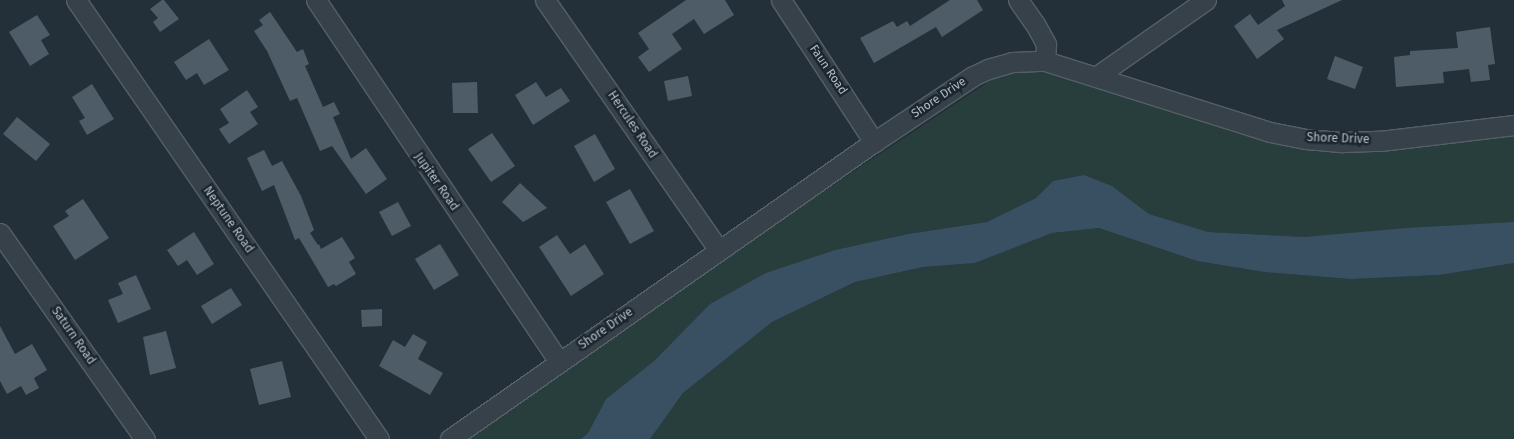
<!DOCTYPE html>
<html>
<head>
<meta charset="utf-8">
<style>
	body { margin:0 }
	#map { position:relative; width:1514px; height:439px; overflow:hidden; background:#233039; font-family:"Fira Sans",sans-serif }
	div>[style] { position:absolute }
	.green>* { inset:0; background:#283e3c }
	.water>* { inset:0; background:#395062 }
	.building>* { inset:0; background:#4e5c68 }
	.roads { filter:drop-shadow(1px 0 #555f67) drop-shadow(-1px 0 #555f67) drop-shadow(0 1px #555f67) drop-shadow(0 -1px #555f67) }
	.minor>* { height:19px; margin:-9.5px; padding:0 9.5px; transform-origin:9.5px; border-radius:9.5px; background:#36414a }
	span { translate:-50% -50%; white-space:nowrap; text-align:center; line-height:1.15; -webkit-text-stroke:5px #1c262e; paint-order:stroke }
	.street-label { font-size:12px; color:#b2bcc6 }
</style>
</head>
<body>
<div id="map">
	<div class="green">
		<i style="clip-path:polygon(1060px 68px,1235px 133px,1319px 152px,1514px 131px,1514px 222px,1304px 237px,1207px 232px,1149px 214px,1112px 186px,1084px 175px,1053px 181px,1036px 198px,987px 222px,908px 234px,835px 250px,766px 274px,710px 304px,654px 361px,606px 399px,588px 433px,581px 439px,457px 439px,562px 365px,999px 75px)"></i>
		<i style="clip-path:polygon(1099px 228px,1197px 261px,1264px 272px,1351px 279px,1439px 275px,1514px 263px,1514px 439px,650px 439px,683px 393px,772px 322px,855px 282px,923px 267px,975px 263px,1052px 233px)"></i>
	</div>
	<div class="water">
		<i style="clip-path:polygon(1084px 175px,1112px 186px,1149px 214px,1208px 232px,1304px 237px,1407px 228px,1514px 222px,1514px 263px,1439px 275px,1351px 279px,1264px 272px,1197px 261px,1099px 228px,1052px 233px,975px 263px,923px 267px,855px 282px,772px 322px,683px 393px,650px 439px,581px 439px,588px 433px,606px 399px,654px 361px,710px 304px,766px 273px,835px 250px,908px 234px,987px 222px,1036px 198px,1053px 181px)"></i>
	</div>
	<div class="building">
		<i style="clip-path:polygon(162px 0,164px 0,179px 19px,160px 32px,153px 22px,158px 18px,150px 9px)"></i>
		<i style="clip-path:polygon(686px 0,725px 0,734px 15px,704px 34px,694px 19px,672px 34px,682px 49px,649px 72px,638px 57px,649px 49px,638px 33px)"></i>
		<i style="clip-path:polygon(950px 0,977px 0,983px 10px,942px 37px,936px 27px,874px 63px,860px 38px,893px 21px,897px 27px,907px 21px,910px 26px)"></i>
		<i style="clip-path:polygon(1282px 0,1342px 0,1277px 30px,1284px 39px,1257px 59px,1234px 26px,1250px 14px,1258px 25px,1285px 6px)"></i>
		<i style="clip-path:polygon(270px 12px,297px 52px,303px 49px,309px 64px,305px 66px,323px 107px,334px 102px,340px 114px,333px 117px,351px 159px,366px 148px,387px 179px,366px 194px,332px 146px,320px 151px,297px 98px,290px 101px,267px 51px,254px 31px,263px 25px,259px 20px)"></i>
		<i style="clip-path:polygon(37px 15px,50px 35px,41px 40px,49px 54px,30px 66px,9px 32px)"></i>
		<i style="clip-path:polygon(1490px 27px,1495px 64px,1488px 65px,1490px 80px,1471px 82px,1469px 69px,1443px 72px,1444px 83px,1396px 87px,1394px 57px,1410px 55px,1410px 51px,1458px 48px,1456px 32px)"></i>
		<i style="clip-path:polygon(209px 39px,229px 70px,204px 85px,197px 73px,186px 80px,174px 62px)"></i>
		<i style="clip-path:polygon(1335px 56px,1363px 67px,1355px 89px,1327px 79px)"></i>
		<i style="clip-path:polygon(688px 76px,692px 96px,668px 101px,664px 81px)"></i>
		<i style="clip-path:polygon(477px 82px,478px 113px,453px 113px,452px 83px)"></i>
		<i style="clip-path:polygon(536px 82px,546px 97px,561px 88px,570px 101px,533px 125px,515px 95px)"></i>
		<i style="clip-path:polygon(92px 84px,114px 119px,87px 135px,79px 121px,85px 118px,72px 97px)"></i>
		<i style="clip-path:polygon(247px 90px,258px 107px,250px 112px,258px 124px,229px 144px,219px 129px,229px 123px,220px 109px)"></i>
		<i style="clip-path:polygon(17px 117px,50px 144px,36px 161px,3px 134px)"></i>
		<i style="clip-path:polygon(492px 133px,515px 166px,491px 182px,468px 149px)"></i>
		<i style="clip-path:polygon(595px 134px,615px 169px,594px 182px,574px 146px)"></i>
		<i style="clip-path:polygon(264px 150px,272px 166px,282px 161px,301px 196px,314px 230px,310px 233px,318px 245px,319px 244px,321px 249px,342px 237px,355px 258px,349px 262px,356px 274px,336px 286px,334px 284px,328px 287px,299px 238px,295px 240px,274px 185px,262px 191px,247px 158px)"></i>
		<i style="clip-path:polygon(520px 183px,547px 208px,523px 222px,502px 202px)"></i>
		<i style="clip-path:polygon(630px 189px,654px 231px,630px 244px,606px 202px)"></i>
		<i style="clip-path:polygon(83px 199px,109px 238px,75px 260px,53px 226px,69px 216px,65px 211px)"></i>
		<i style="clip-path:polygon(398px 202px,411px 226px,392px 236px,379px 212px)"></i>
		<i style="clip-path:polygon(194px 232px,214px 264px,197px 275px,187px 260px,178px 266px,167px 250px)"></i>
		<i style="clip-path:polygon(557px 235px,570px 254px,585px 244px,604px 274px,571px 296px,539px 247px)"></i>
		<i style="clip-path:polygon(440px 244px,459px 275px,434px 290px,415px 259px)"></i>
		<i style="clip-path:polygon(136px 275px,151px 309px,118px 323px,108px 300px,123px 294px,118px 283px)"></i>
		<i style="clip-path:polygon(231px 288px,242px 305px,212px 324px,201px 306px)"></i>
		<i style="clip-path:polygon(382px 309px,382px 326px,362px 327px,361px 310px)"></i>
		<i style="clip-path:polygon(0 326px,15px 354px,32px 344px,47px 370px,34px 378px,39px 388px,26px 395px,21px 386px,7px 394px,0 381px)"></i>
		<i style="clip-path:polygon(166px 331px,176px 368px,150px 375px,143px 337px)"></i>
		<i style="clip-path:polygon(413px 334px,427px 342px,418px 359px,443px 373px,430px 395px,379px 366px,393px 340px,405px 347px)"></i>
		<i style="clip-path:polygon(282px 361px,291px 397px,259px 405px,250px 369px)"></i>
	</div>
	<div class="roads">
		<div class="minor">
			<i style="left:76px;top:0;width:533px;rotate:55.39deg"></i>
			<i style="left:316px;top:0;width:436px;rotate:56.1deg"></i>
			<i style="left:545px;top:0;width:305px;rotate:55.2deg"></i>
			<i style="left:781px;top:0;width:170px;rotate:56.8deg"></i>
			<i style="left:1018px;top:0;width:29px;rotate:55deg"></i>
			<i style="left:1035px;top:24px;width:23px;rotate:61deg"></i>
			<i style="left:1046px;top:44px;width:17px;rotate:93deg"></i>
			<i style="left:1097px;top:76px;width:133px;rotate:-34.9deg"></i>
			<i style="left:0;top:233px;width:252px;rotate:54.9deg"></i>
			<i style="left:450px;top:439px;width:518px;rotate:-35.01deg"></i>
			<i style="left:874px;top:142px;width:119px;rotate:-33.7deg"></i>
			<i style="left:973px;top:76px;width:17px;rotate:-25deg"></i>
			<i style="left:988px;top:69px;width:25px;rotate:-16deg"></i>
			<i style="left:1012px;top:62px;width:33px;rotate:-2deg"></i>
			<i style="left:1045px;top:61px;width:236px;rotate:17.5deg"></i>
			<i style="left:1270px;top:132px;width:37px;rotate:11deg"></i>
			<i style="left:1306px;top:139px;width:37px;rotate:5deg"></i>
			<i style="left:1343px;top:142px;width:37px;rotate:-2deg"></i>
			<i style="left:1380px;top:141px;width:135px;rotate:-6.8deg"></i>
		</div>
	</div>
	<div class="street-label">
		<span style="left:828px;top:70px;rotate:56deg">Faun Road</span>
		<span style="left:939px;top:98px;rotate:-34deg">Shore Drive</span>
		<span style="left:632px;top:125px;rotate:56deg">Hercules Road</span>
		<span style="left:1338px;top:139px;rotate:2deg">Shore Drive</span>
		<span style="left:436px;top:182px;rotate:55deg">Jupiter Road</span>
		<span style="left:228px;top:220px;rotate:55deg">Neptune Road</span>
		<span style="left:606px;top:329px;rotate:-35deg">Shore Drive</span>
		<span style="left:73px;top:336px;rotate:55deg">Saturn Road</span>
	</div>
</div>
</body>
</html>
